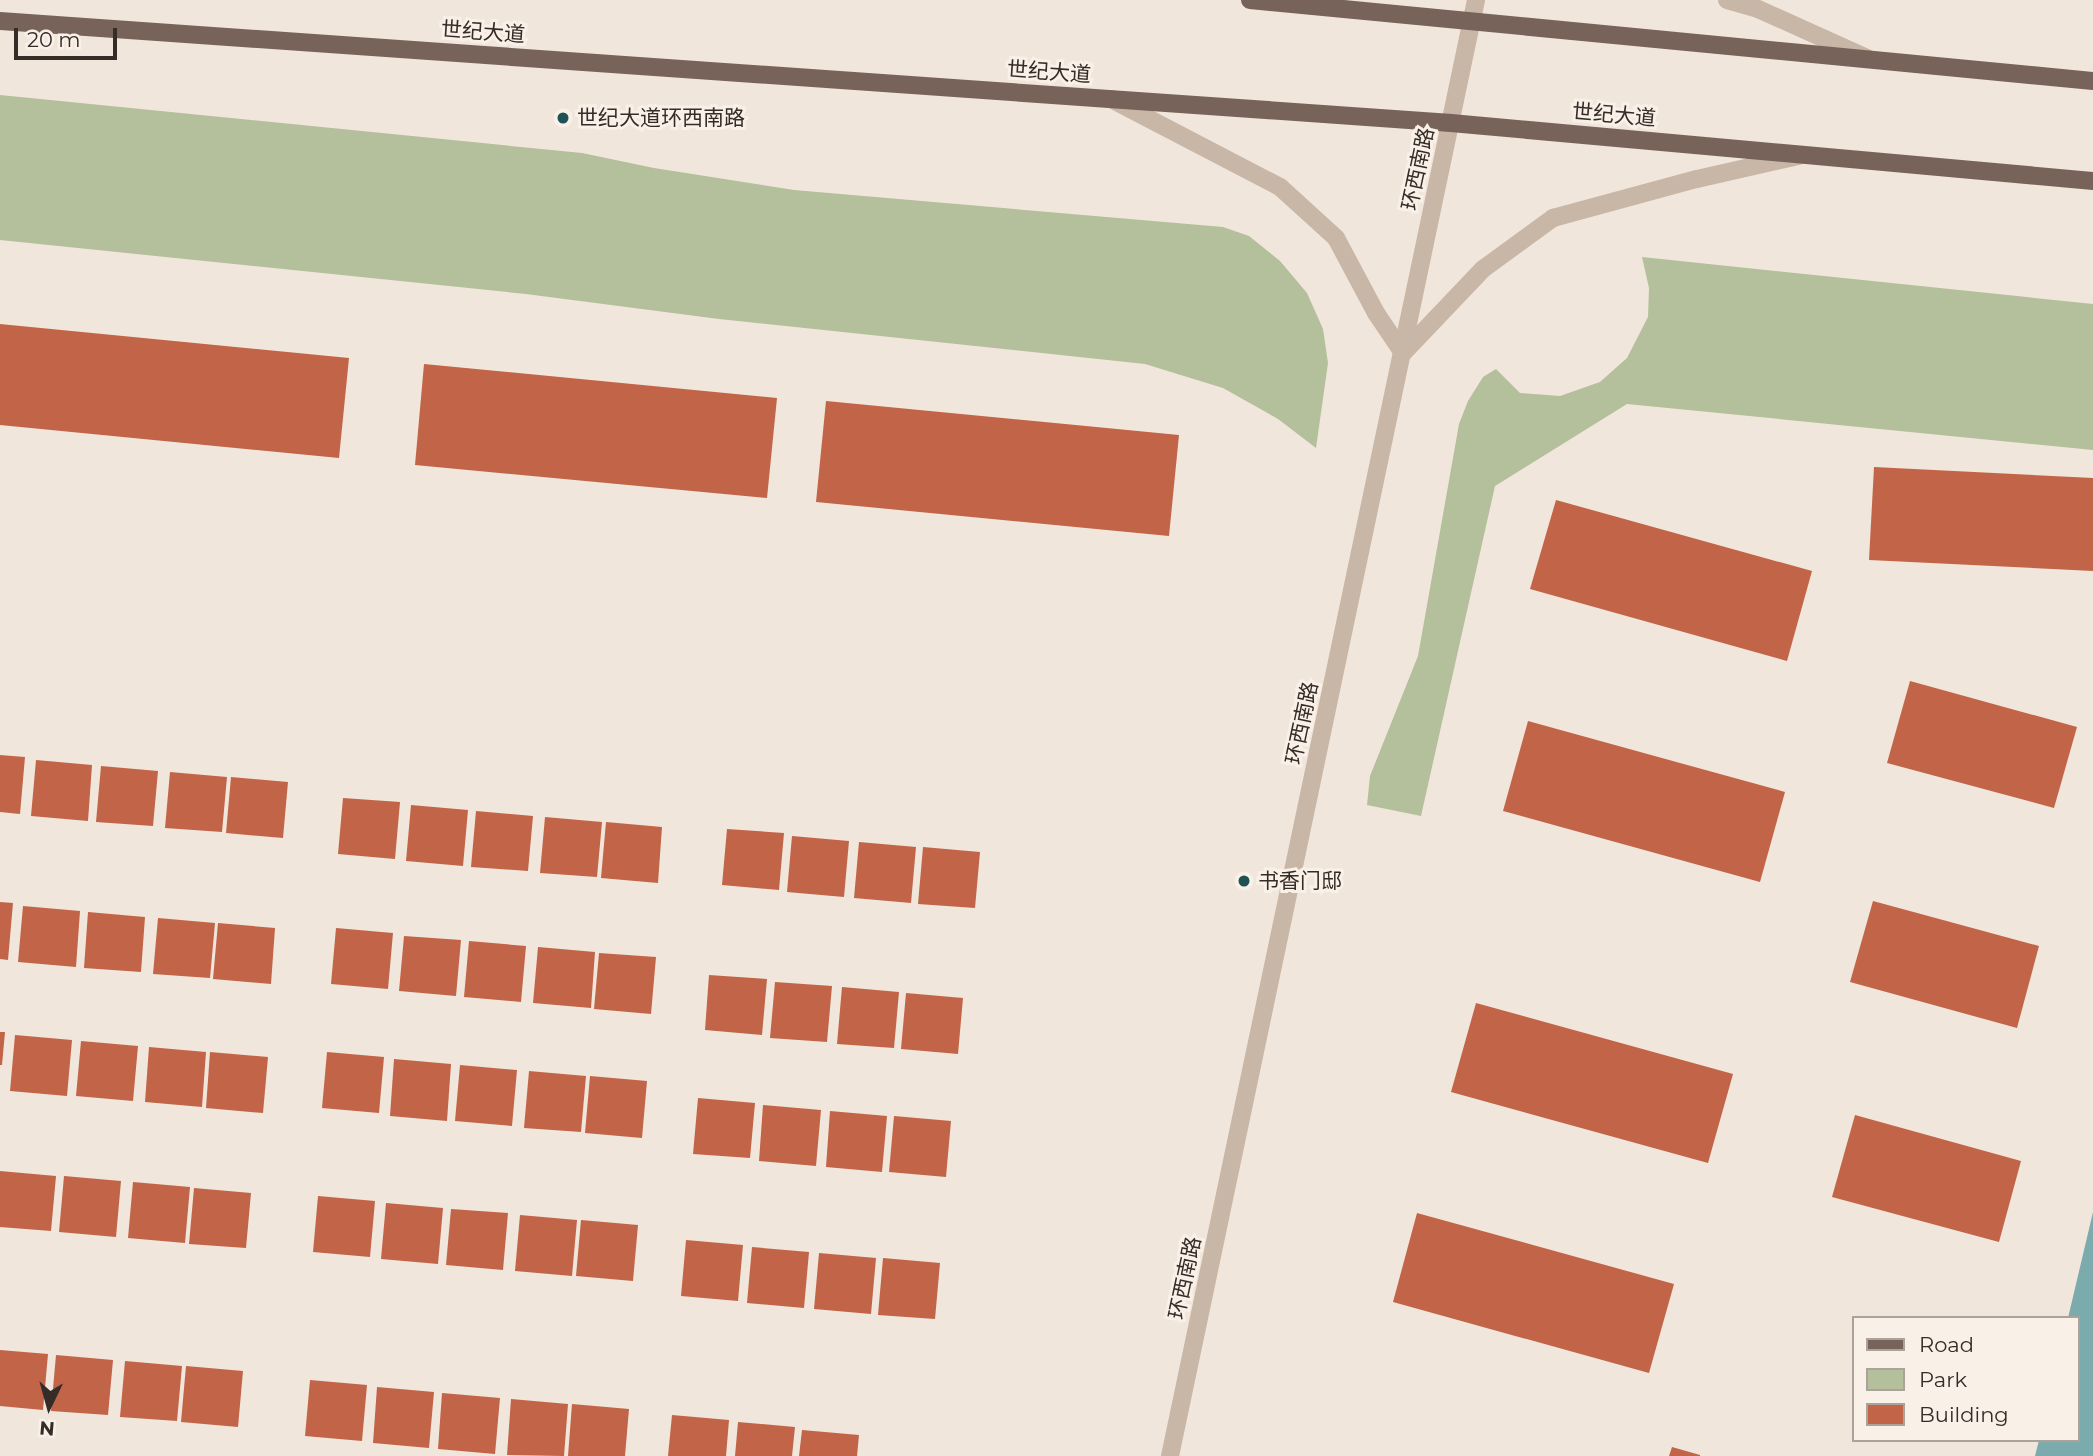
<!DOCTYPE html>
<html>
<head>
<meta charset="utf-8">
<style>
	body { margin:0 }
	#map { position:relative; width:2093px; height:1456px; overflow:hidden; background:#f1e6db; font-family:Montserrat,"Noto Sans SC",sans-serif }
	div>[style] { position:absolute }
	.green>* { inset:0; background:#b4bf9b }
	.water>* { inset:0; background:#7babad }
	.building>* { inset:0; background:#c26448 }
	.minor>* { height:18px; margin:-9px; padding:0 9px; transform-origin:9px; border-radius:9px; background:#c8b6a7 }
	.major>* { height:18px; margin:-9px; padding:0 9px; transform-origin:9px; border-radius:9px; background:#776359 }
	.dots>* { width:19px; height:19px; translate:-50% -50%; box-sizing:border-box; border:4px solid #f9f0e7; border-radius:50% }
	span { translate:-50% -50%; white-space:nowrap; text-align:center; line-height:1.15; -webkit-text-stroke:6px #f9f0e7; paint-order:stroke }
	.street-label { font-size:21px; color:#352c28 }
	.poi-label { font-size:21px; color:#352c28 }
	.left { translate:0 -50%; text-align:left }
	.legend { position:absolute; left:1852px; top:1316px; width:228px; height:126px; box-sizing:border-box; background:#f9f0e7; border:2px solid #aba29b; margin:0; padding:9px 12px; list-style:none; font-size:21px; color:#352c28 }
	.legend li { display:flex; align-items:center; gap:14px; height:35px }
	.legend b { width:35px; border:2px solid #aba29b }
	.north { position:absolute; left:14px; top:1372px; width:70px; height:70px; -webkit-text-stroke:5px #f9f0e7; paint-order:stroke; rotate:185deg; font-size:19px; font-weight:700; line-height:28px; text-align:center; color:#352c28 }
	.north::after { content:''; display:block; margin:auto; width:24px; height:32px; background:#352c28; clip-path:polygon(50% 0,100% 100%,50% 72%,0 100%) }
	.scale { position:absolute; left:14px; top:28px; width:103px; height:32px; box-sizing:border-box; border:4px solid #352c28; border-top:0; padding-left:9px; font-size:21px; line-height:24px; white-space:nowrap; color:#352c28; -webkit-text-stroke:5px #f9f0e7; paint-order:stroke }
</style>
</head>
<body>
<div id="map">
	<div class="green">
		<i style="clip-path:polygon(0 95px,582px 153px,654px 168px,794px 190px,1223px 227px,1249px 236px,1280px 261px,1307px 293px,1323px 329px,1328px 363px,1316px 448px,1278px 419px,1223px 388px,1145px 364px,719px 319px,526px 294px,0 240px)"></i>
		<i style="clip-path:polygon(1642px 257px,2093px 304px,2093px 450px,1627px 404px,1495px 486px,1421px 816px,1367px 805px,1370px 776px,1418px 656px,1459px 424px,1468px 401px,1483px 377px,1496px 369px,1520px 393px,1560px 396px,1600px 382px,1627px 358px,1648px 317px,1649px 288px)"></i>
	</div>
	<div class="water">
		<i style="clip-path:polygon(2093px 1212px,2093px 1456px,2035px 1456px,2039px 1440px,2077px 1440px,2077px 1318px,2068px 1318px)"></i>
	</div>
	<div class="building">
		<i style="clip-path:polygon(0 324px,349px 358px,339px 458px,0 425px)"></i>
		<i style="clip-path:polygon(424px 364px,777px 398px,767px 498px,415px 465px)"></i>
		<i style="clip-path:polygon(826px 401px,1179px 435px,1169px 536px,816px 502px)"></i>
		<i style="clip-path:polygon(1874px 467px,2093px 478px,2093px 571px,1869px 560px)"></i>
		<i style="clip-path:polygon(1556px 500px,1812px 571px,1787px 661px,1530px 589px)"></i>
		<i style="clip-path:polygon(1910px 681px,2077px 727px,2054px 808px,1887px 763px)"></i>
		<i style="clip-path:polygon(1528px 721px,1785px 792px,1760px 882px,1503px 811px)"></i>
		<i style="clip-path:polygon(0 755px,25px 757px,20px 814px,0 812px)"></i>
		<i style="clip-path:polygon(36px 760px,92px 765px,88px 821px,31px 816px)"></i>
		<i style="clip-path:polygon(101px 766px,158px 771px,153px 826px,96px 822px)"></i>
		<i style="clip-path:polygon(170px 772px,227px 777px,222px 832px,165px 828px)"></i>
		<i style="clip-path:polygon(231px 777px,288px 782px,283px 838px,226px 833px)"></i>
		<i style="clip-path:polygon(343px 798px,400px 802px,395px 859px,338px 854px)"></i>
		<i style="clip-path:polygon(411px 805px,468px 810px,463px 866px,406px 861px)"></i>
		<i style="clip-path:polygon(476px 811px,533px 816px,528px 871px,471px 867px)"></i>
		<i style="clip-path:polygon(545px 817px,602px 822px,597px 877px,540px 873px)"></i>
		<i style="clip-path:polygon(606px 822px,662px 827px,658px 883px,601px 878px)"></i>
		<i style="clip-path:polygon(727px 829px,784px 833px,779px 890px,722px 885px)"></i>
		<i style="clip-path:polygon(792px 836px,849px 841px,844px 897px,787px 892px)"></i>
		<i style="clip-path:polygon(859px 842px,916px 847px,911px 903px,854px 898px)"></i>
		<i style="clip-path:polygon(923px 847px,980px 852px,975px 908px,918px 904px)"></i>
		<i style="clip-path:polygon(1873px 901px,2039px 946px,2017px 1028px,1850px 982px)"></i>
		<i style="clip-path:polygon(0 902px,13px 903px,8px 960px,0 959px)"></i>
		<i style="clip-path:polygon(23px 906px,80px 911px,76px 967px,18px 962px)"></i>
		<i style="clip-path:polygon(88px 912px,145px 917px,141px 972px,84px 968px)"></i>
		<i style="clip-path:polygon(158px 918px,215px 923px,210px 978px,153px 974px)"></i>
		<i style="clip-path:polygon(218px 923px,275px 928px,271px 984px,213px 979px)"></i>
		<i style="clip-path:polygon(336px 928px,393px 933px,388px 989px,331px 984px)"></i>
		<i style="clip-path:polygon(404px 936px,461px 940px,456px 996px,399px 991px)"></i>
		<i style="clip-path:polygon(469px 941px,526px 946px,521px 1002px,464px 997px)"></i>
		<i style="clip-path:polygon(538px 947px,595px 952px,591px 1008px,533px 1003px)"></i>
		<i style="clip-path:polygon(599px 953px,656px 957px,651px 1014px,594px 1009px)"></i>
		<i style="clip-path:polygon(709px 975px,767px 979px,762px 1035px,705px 1030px)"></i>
		<i style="clip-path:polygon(775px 982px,832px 986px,827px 1042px,770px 1038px)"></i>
		<i style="clip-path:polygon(842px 987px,899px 992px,894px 1048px,837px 1044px)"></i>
		<i style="clip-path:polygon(906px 993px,963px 998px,958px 1054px,901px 1049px)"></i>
		<i style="clip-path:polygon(1476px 1003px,1733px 1074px,1708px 1163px,1451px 1092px)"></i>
		<i style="clip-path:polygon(0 1032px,5px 1032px,2px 1065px,0 1065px)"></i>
		<i style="clip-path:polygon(15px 1035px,72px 1040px,67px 1096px,10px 1091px)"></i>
		<i style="clip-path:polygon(81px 1041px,138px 1046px,133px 1101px,76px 1096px)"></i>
		<i style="clip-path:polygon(149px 1047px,206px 1052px,202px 1107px,145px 1102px)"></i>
		<i style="clip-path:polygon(210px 1052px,268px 1057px,263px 1113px,206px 1108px)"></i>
		<i style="clip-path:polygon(327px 1052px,384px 1057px,379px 1113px,322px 1108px)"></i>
		<i style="clip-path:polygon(394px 1059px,451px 1064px,447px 1121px,390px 1116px)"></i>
		<i style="clip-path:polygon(460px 1065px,517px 1070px,512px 1126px,455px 1121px)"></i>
		<i style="clip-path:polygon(529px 1071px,586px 1076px,581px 1132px,524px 1128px)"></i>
		<i style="clip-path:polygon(590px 1076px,647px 1081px,642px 1138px,585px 1133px)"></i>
		<i style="clip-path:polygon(698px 1098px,755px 1103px,750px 1158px,693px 1154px)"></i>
		<i style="clip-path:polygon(763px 1105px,821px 1110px,816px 1166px,759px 1161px)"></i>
		<i style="clip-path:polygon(830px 1111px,887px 1116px,882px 1172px,826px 1167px)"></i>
		<i style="clip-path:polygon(1855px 1115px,2021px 1161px,1999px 1242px,1832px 1197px)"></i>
		<i style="clip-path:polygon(894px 1116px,951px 1121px,946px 1177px,889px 1172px)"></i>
		<i style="clip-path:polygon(0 1171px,56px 1176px,51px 1231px,0 1227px)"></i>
		<i style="clip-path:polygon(64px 1176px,121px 1181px,116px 1237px,59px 1232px)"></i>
		<i style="clip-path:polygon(133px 1182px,190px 1187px,185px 1243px,128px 1238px)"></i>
		<i style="clip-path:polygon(194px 1188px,251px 1193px,246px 1248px,189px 1244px)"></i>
		<i style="clip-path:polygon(318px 1196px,375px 1201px,370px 1257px,313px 1252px)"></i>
		<i style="clip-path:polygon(386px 1203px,443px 1208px,438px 1264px,381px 1259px)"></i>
		<i style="clip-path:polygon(451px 1209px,508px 1213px,503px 1270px,446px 1265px)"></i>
		<i style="clip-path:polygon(1417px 1213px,1674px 1284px,1649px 1373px,1393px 1302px)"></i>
		<i style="clip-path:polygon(520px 1215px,577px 1220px,572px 1276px,515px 1271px)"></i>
		<i style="clip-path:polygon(581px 1220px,638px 1225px,633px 1281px,576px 1276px)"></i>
		<i style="clip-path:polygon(686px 1240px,743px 1245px,738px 1301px,681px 1296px)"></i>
		<i style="clip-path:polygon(752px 1247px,809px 1252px,804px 1308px,747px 1303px)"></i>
		<i style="clip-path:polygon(819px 1253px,876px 1258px,871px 1314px,814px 1309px)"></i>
		<i style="clip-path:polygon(883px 1258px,940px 1263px,935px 1319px,878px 1315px)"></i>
		<i style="clip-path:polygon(0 1350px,48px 1354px,43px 1410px,0 1406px)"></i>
		<i style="clip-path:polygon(56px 1355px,113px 1360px,108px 1415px,51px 1411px)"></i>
		<i style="clip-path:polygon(125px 1361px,182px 1366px,177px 1421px,120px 1417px)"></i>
		<i style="clip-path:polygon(186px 1366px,243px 1371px,238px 1427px,181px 1422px)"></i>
		<i style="clip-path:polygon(310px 1380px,367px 1385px,362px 1441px,305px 1436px)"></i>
		<i style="clip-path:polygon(377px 1387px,434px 1392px,429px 1448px,373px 1443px)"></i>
		<i style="clip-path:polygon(442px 1393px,500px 1398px,495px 1454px,438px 1449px)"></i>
		<i style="clip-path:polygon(511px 1399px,568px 1404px,564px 1456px,507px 1455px)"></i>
		<i style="clip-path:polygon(572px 1404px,629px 1409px,625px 1456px,568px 1456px)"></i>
		<i style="clip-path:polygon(672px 1415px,729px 1420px,726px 1456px,668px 1456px)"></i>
		<i style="clip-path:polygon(738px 1422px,795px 1427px,792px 1456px,735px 1456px)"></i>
		<i style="clip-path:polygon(802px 1430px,859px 1435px,857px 1456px,799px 1456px)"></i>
		<i style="clip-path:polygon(1672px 1447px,1700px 1455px,1700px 1456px,1669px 1456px)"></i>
	</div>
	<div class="minor">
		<i style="left:1727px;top:0;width:32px;rotate:16deg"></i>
		<i style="left:1758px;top:9px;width:120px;rotate:24.2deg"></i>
		<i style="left:1111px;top:99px;width:191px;rotate:27.5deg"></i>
		<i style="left:1280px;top:187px;width:76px;rotate:42.3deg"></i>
		<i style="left:1336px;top:238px;width:85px;rotate:61.9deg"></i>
		<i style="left:1376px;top:313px;width:48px;rotate:56deg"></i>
		<i style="left:1403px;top:353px;width:116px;rotate:-46.4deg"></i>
		<i style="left:1483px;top:269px;width:87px;rotate:-36.1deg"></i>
		<i style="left:1553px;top:218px;width:149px;rotate:-15.2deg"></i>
		<i style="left:1697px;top:179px;width:104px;rotate:-12.8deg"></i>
		<i style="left:1170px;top:1456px;width:1488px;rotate:-78.13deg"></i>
	</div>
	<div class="major">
		<i style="left:1250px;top:0;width:847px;rotate:5.49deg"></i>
		<i style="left:0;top:21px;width:1455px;rotate:4.02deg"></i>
		<i style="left:1451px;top:123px;width:645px;rotate:5.16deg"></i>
	</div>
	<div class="dots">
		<i style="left:563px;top:118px;background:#1e5255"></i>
		<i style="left:1244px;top:881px;background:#1e5255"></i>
	</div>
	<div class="street-label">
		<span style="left:483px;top:32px;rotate:4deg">世纪大道</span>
		<span style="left:1049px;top:72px;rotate:4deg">世纪大道</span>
		<span style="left:1614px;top:115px;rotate:5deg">世纪大道</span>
		<span style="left:1418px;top:169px;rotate:-78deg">环西南路</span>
		<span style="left:1302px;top:723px;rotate:-78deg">环西南路</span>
		<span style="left:1185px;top:1278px;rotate:-78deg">环西南路</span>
	</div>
	<div class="poi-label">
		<span class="left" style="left:577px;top:118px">世纪大道环西南路</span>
		<span class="left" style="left:1258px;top:881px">书香门邸</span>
	</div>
	<ul class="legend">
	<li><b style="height:9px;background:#776359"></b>Road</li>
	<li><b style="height:19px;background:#b4bf9b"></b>Park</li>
	<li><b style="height:19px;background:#c26448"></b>Building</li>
	</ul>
	<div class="north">N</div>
	<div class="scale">20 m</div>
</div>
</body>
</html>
